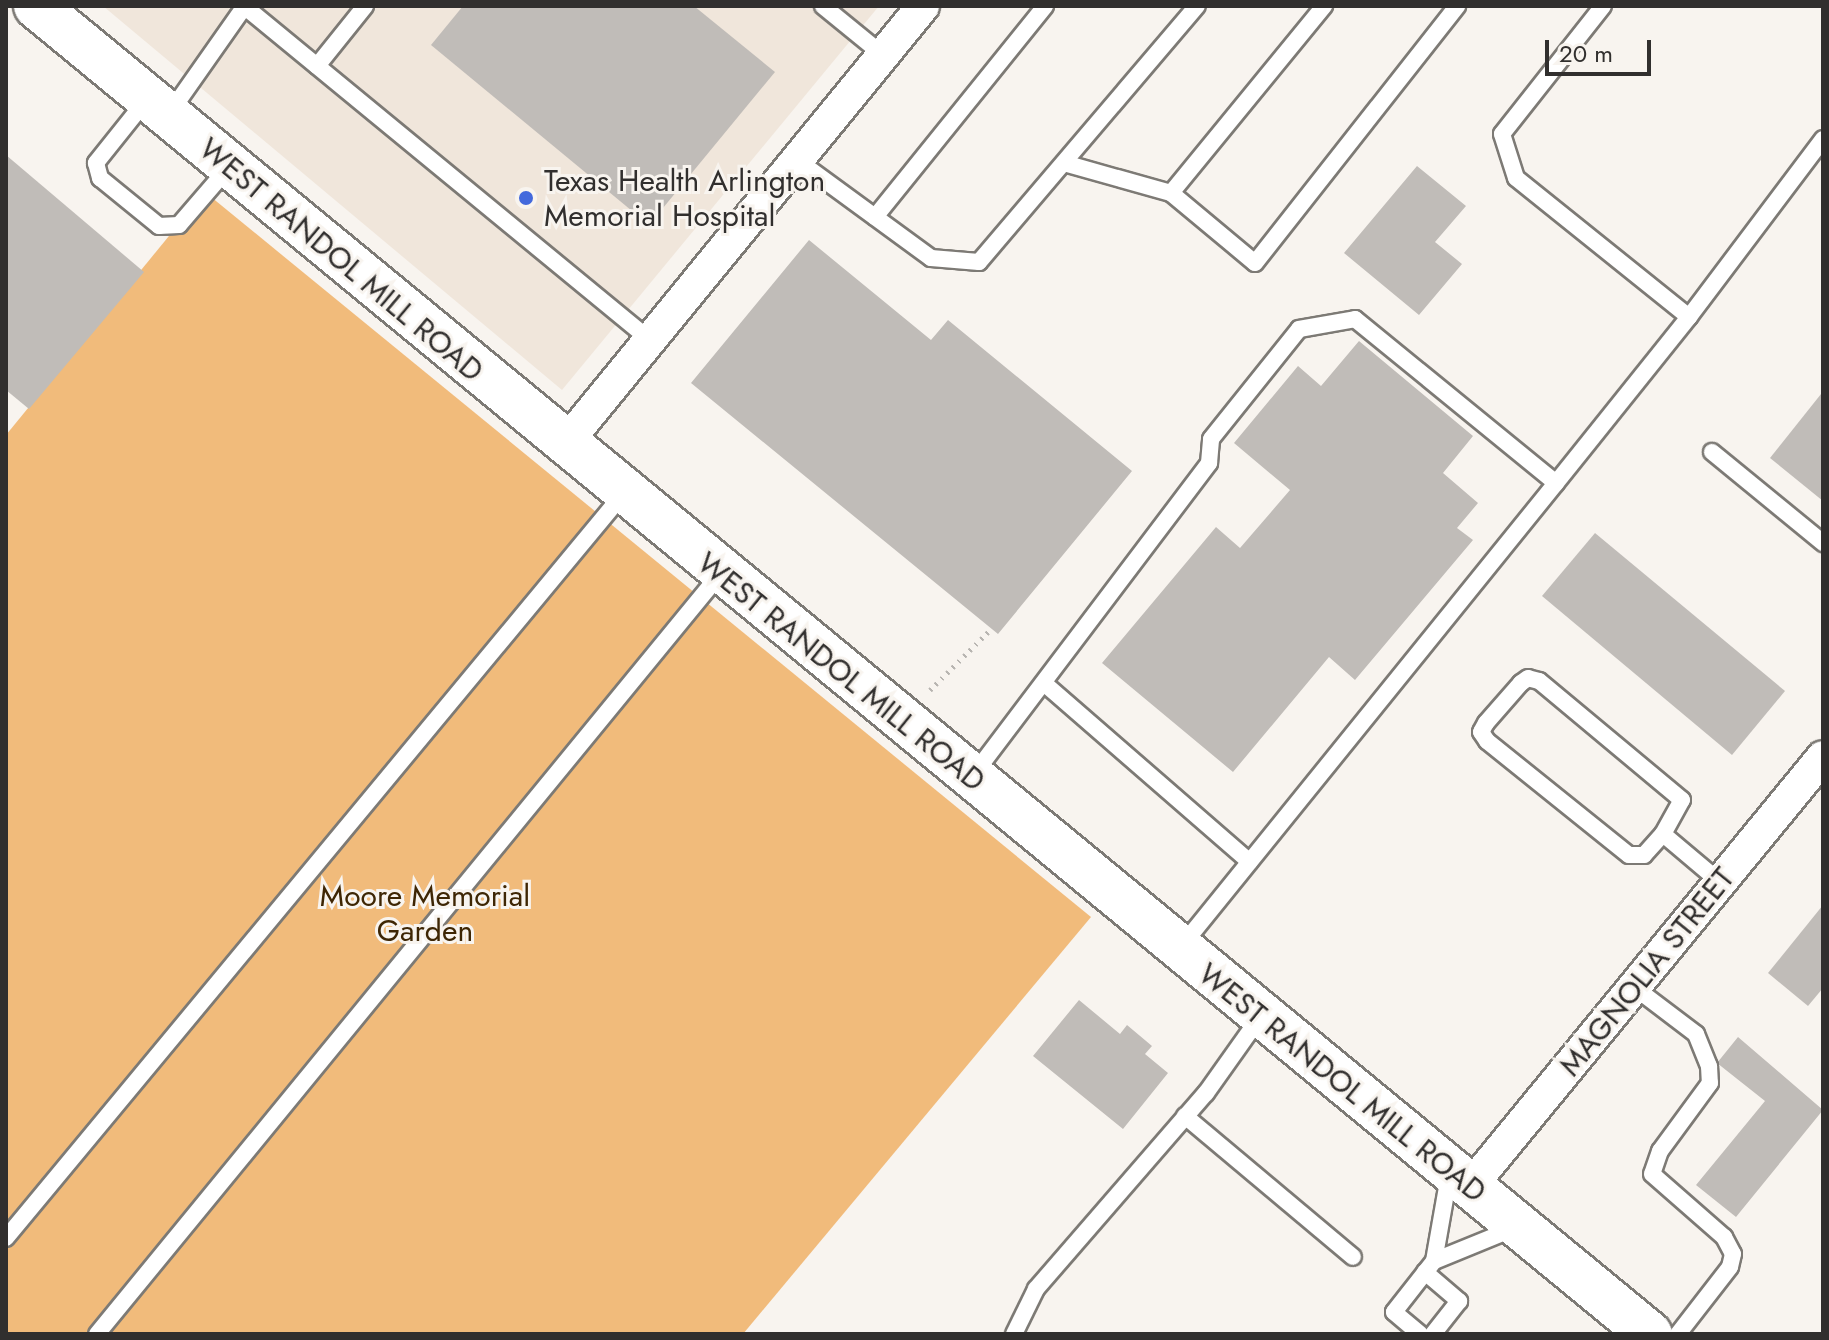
<!DOCTYPE html>
<html>
<head>
<meta charset="utf-8">
<style>
	body { margin:0 }
	#map { position:relative; width:1829px; height:1340px; overflow:hidden; background:#f8f4ef; font-family:Jost,sans-serif }
	div>[style] { position:absolute }
	.built>* { inset:0; background:#f0e6db }
	.green>* { inset:0; background:#f1bb7b }
	.building>* { inset:0; background:#c0bcb8 }
	.path>* { height:5px; margin-top:-2.5px; transform-origin:0; background:repeating-linear-gradient(90deg,#b8b5b1 0 2px,transparent 0 8px) }
	.roads { filter:drop-shadow(2px 0 #7d7a75) drop-shadow(-2px 0 #7d7a75) drop-shadow(0 2px #7d7a75) drop-shadow(0 -2px #7d7a75) }
	.service>* { height:16px; margin:-8px; padding:0 8px; transform-origin:8px; border-radius:8px; background:#fff }
	.minor>* { height:32px; margin:-16px; padding:0 16px; transform-origin:16px; border-radius:16px; background:#fff }
	.secondary>* { height:44px; margin:-22px; padding:0 22px; transform-origin:22px; border-radius:22px; background:#fff }
	.dots>* { width:22px; height:22px; translate:-50% -50%; box-sizing:border-box; border:4px solid #f8f4ef; border-radius:50% }
	span { translate:-50% -50%; white-space:nowrap; text-align:center; line-height:1.15; -webkit-text-stroke:6px #f8f4ef; paint-order:stroke }
	.poi-label { font-size:30px; color:#312f2e }
	.left { translate:0 -50%; text-align:left }
	.street-label { font-size:30px; color:#312f2e }
	.park-label { font-size:30px; color:#3e2604 }
	.frame { position:absolute; inset:0; border:8px solid #312f2e; pointer-events:none }
	.scale { position:absolute; left:1545px; top:40px; width:106px; height:36px; box-sizing:border-box; border:4px solid #312f2e; border-top:0; padding-left:10px; font-size:24px; line-height:28px; white-space:nowrap; color:#312f2e; -webkit-text-stroke:6px #f8f4ef; paint-order:stroke }
</style>
</head>
<body>
<div id="map">
	<div class="built">
		<i style="clip-path:polygon(103px 6px,879px 6px,562px 390px)"></i>
	</div>
	<div class="green">
		<i style="clip-path:polygon(205px 192px,1091px 917px,743px 1334px,6px 1334px,6px 435px)"></i>
	</div>
	<div class="building">
		<i style="clip-path:polygon(463px 6px,694px 6px,775px 72px,649px 225px,431px 45px)"></i>
		<i style="clip-path:polygon(6px 155px,144px 272px,29px 409px,6px 390px)"></i>
		<i style="clip-path:polygon(1417px 166px,1466px 206px,1435px 242px,1462px 264px,1419px 315px,1344px 253px)"></i>
		<i style="clip-path:polygon(809px 240px,931px 340px,948px 320px,1132px 471px,998px 634px,691px 383px)"></i>
		<i style="clip-path:polygon(1359px 341px,1473px 436px,1443px 473px,1478px 503px,1457px 528px,1473px 540px,1355px 680px,1329px 657px,1233px 772px,1102px 663px,1216px 527px,1240px 548px,1290px 490px,1234px 443px,1298px 366px,1321px 386px)"></i>
		<i style="clip-path:polygon(1821px 394px,1823px 396px,1823px 501px,1770px 458px)"></i>
		<i style="clip-path:polygon(1595px 533px,1785px 691px,1732px 755px,1542px 596px)"></i>
		<i style="clip-path:polygon(1823px 905px,1823px 988px,1808px 1006px,1768px 973px)"></i>
		<i style="clip-path:polygon(1079px 1000px,1120px 1034px,1127px 1025px,1152px 1046px,1145px 1054px,1168px 1073px,1123px 1129px,1033px 1056px)"></i>
		<i style="clip-path:polygon(1738px 1037px,1823px 1110px,1736px 1217px,1696px 1185px,1765px 1101px,1717px 1063px)"></i>
	</div>
	<div class="path">
		<i style="left:930px;top:690px;width:86px;rotate:-45deg"></i>
	</div>
	<div class="roads">
		<div class="service">
			<i style="left:244px;top:6px;width:526px;rotate:39.44deg"></i>
			<i style="left:823px;top:6px;width:77px;rotate:39.2deg"></i>
			<i style="left:1603px;top:6px;width:163px;rotate:128.3deg"></i>
			<i style="left:1502px;top:134px;width:46px;rotate:72.3deg"></i>
			<i style="left:1516px;top:178px;width:222px;rotate:38.8deg"></i>
			<i style="left:1689px;top:317px;width:223px;rotate:-53deg"></i>
			<i style="left:317px;top:66px;width:77px;rotate:-51.3deg"></i>
			<i style="left:147px;top:99px;width:82px;rotate:128.6deg"></i>
			<i style="left:96px;top:163px;width:16px;rotate:75deg"></i>
			<i style="left:100px;top:178px;width:76px;rotate:39.1deg"></i>
			<i style="left:159px;top:226px;width:20px;rotate:-3deg"></i>
			<i style="left:179px;top:225px;width:75px;rotate:-49.3deg"></i>
			<i style="left:169px;top:114px;width:132px;rotate:-54.9deg"></i>
			<i style="left:797px;top:160px;width:166px;rotate:36.2deg"></i>
			<i style="left:931px;top:258px;width:48px;rotate:4.8deg"></i>
			<i style="left:979px;top:262px;width:336px;rotate:-49.6deg"></i>
			<i style="left:1064px;top:163px;width:111px;rotate:15.7deg"></i>
			<i style="left:1171px;top:193px;width:109px;rotate:39.8deg"></i>
			<i style="left:1255px;top:263px;width:327px;rotate:-51.8deg"></i>
			<i style="left:1171px;top:193px;width:242px;rotate:-50.7deg"></i>
			<i style="left:875px;top:217px;width:271px;rotate:-51.1deg"></i>
			<i style="left:1712px;top:452px;width:144px;rotate:39.3deg"></i>
			<i style="left:1556px;top:483px;width:213px;rotate:-51.3deg"></i>
			<i style="left:1045px;top:684px;width:271px;rotate:41deg"></i>
			<i style="left:974px;top:774px;width:390px;rotate:-52.9deg"></i>
			<i style="left:1209px;top:463px;width:24px;rotate:-85deg"></i>
			<i style="left:1211px;top:439px;width:141px;rotate:-51.3deg"></i>
			<i style="left:1299px;top:329px;width:57px;rotate:-10.1deg"></i>
			<i style="left:1355px;top:319px;width:259px;rotate:39.2deg"></i>
			<i style="left:1556px;top:483px;width:598px;rotate:128.96deg"></i>
			<i style="left:1663px;top:834px;width:39px;rotate:-61deg"></i>
			<i style="left:1682px;top:800px;width:186px;rotate:-140.2deg"></i>
			<i style="left:1539px;top:681px;width:11px;rotate:-165deg"></i>
			<i style="left:1528px;top:678px;width:9px;rotate:144deg"></i>
			<i style="left:1521px;top:683px;width:53px;rotate:131.2deg"></i>
			<i style="left:1486px;top:723px;width:10px;rotate:119deg"></i>
			<i style="left:1481px;top:732px;width:11px;rotate:56deg"></i>
			<i style="left:1487px;top:741px;width:182px;rotate:38.8deg"></i>
			<i style="left:1629px;top:855px;width:15px"></i>
			<i style="left:1644px;top:855px;width:28px;rotate:-48deg"></i>
			<i style="left:1663px;top:834px;width:75px;rotate:40.1deg"></i>
			<i style="left:1634px;top:987px;width:78px;rotate:37.2deg"></i>
			<i style="left:1696px;top:1034px;width:35px;rotate:68deg"></i>
			<i style="left:1709px;top:1066px;width:17px;rotate:87deg"></i>
			<i style="left:1710px;top:1083px;width:84px;rotate:126.3deg"></i>
			<i style="left:1660px;top:1151px;width:24px;rotate:109deg"></i>
			<i style="left:1652px;top:1174px;width:96px;rotate:41.2deg"></i>
			<i style="left:1724px;top:1237px;width:19px;rotate:62deg"></i>
			<i style="left:1733px;top:1254px;width:13px;rotate:103deg"></i>
			<i style="left:1730px;top:1267px;width:85px;rotate:127.8deg"></i>
			<i style="left:1185px;top:1116px;width:219px;rotate:40deg"></i>
			<i style="left:1449px;top:1176px;width:86px;rotate:100deg"></i>
			<i style="left:1434px;top:1261px;width:87px;rotate:-22.2deg"></i>
			<i style="left:6px;top:1238px;width:967px;rotate:-50.33deg"></i>
			<i style="left:1425px;top:1272px;width:45px;rotate:40.5deg"></i>
			<i style="left:1459px;top:1301px;width:42px;rotate:128.2deg"></i>
			<i style="left:97px;top:1334px;width:983px;rotate:-50.66deg"></i>
			<i style="left:1014px;top:1334px;width:50px;rotate:-63.9deg"></i>
			<i style="left:1036px;top:1289px;width:259px;rotate:-49.1deg"></i>
			<i style="left:1206px;top:1093px;width:93px;rotate:-54.6deg"></i>
			<i style="left:1420px;top:1334px;width:34px;rotate:-140deg"></i>
			<i style="left:1394px;top:1312px;width:65px;rotate:-51.9deg"></i>
		</div>
		<div class="minor">
			<i style="left:564px;top:445px;width:567px;rotate:-50.72deg"></i>
			<i style="left:1470px;top:1187px;width:556px;rotate:-50.62deg"></i>
		</div>
		<div class="secondary">
			<i style="left:36px;top:6px;width:2090px;rotate:39.45deg"></i>
		</div>
	</div>
	<div class="dots">
		<i style="left:526px;top:198px;background:#4369dc"></i>
	</div>
	<div class="poi-label">
		<span class="left" style="left:544px;top:198px">Texas Health Arlington<br>Memorial Hospital</span>
	</div>
	<div class="street-label">
		<span style="left:341px;top:260px;rotate:40deg">WEST RANDOL MILL ROAD</span>
		<span style="left:841px;top:672px;rotate:39deg">WEST RANDOL MILL ROAD</span>
		<span style="left:1647px;top:972px;rotate:-51deg">MAGNOLIA STREET</span>
		<span style="left:1342px;top:1083px;rotate:39deg">WEST RANDOL MILL ROAD</span>
	</div>
	<div class="park-label">
		<span style="left:425px;top:913px">Moore Memorial<br>Garden</span>
	</div>
	<div class="frame"></div>
	<div class="scale">20 m</div>
</div>
</body>
</html>
